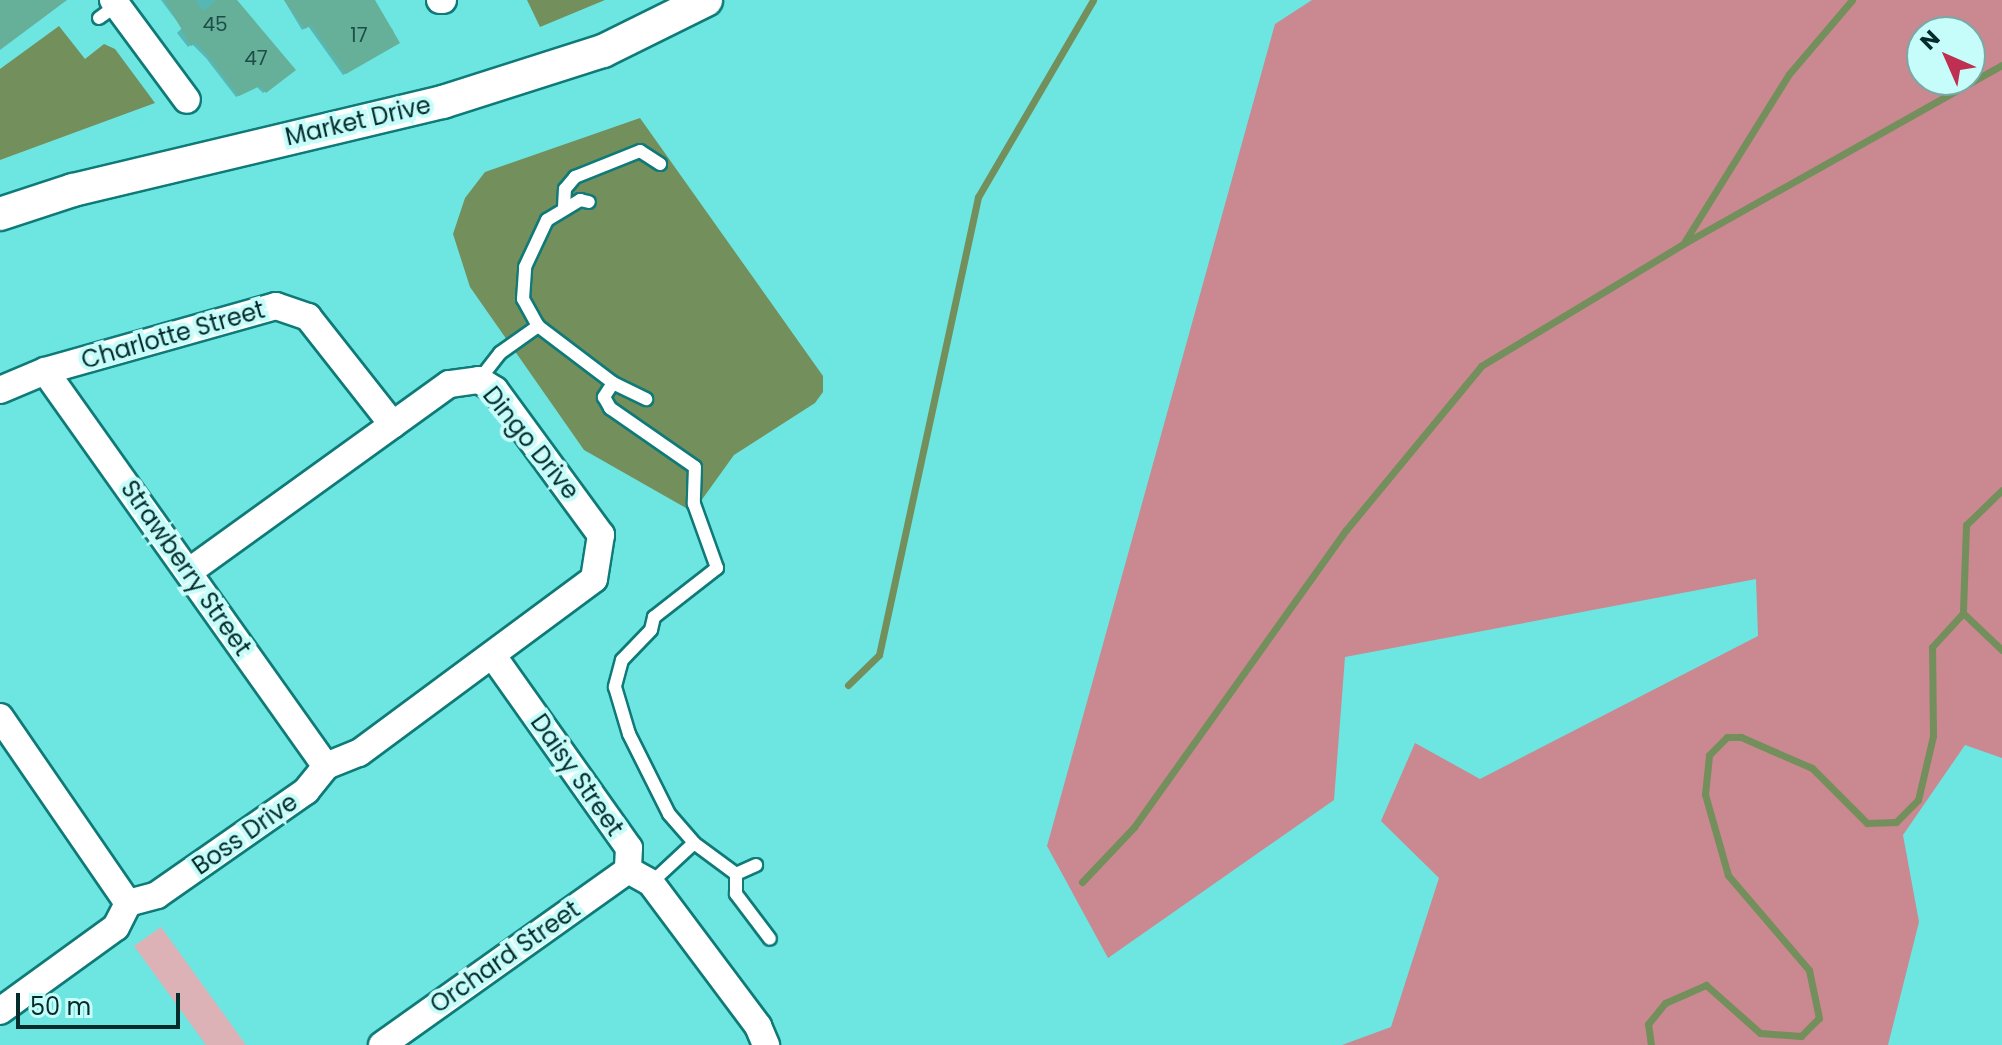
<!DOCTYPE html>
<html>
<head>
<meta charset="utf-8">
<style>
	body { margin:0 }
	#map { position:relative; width:2002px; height:1045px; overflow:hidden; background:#6de5e1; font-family:Poppins,sans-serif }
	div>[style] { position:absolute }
	.green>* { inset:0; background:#ddb2b6 }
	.forest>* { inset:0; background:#ca8890 }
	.water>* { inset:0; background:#738f5c }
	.shadow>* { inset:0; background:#0003 }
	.stream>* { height:7px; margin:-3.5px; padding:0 3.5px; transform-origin:3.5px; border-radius:3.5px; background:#738f5c }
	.building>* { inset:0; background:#66af98 }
	.roads { filter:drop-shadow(2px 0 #0f7a77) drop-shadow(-2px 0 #0f7a77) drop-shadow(0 2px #0f7a77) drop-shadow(0 -2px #0f7a77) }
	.service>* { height:12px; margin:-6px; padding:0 6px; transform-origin:6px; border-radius:6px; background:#fff }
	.minor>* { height:26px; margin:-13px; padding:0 13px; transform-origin:13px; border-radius:13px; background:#fff }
	.tertiary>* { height:32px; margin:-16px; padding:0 16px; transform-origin:16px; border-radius:16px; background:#fff }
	span { translate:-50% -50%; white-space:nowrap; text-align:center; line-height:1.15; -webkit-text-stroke:8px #c6fcf9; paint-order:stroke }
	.number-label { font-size:20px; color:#1c4d46 }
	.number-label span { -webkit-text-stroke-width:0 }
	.street-label { font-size:24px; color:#032c2b }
	.north { position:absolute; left:1906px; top:16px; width:80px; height:80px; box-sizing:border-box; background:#c6fcf9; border:2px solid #78a9a7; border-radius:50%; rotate:315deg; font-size:22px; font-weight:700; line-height:32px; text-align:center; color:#032c2b }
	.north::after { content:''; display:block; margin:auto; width:28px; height:36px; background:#bf2f52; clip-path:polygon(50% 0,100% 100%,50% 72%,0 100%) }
	.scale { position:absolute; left:16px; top:993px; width:164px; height:36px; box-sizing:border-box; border:4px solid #032c2b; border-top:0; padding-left:10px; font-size:24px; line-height:28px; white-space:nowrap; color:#032c2b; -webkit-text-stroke:6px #c6fcf9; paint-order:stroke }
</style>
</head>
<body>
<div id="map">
	<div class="green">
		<i style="clip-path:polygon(161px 927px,246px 1045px,206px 1045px,134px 946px)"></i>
	</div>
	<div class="forest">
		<i style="clip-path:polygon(evenodd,1312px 0,2002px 0,2002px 758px,1965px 745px,1903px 835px,1919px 922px,1888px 1045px,1342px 1045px,1391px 1027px,1439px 878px,1381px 821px,1415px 743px,1480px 779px,1758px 636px,1756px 579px,1345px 657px,1334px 800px,1108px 958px,1047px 846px,1275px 24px,1312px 0,1922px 32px,1970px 32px,1970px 80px,1922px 80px,1922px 32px)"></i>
	</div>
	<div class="water">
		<i style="clip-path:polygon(527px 0,605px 0,540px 27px)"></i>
		<i style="clip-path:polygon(59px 26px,85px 59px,104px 44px,115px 49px,155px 103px,0 160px,0 69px)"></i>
		<i style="clip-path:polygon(640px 118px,823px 376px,823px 392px,815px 403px,734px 455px,693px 512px,584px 450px,470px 287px,453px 234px,465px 198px,485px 172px)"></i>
	</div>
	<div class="shadow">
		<i style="clip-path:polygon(161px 0,235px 0,293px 70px,263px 93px,257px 87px,236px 97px,206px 58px,192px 44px,188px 47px,177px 33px,182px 28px)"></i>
		<i style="clip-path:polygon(284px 0,365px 0,393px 30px,395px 45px,343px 75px,308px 26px,302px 30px)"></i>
	</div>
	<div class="stream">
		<i style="left:1685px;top:241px;width:197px;rotate:-58.1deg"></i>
		<i style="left:1789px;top:74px;width:97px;rotate:-49.6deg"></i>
		<i style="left:2002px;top:490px;width:50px;rotate:135.8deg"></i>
		<i style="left:1966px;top:525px;width:88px;rotate:92deg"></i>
		<i style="left:1963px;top:613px;width:54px;rotate:43.5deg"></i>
		<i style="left:848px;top:685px;width:43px;rotate:-44.1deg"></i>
		<i style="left:879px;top:655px;width:469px;rotate:-77.8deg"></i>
		<i style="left:978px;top:197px;width:228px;rotate:-59.7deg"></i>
		<i style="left:1082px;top:882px;width:76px;rotate:-46.6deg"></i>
		<i style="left:1134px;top:827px;width:365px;rotate:-54.5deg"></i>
		<i style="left:1346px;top:530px;width:212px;rotate:-50.5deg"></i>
		<i style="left:1481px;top:366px;width:236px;rotate:-31.1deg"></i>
		<i style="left:1683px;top:244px;width:366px;rotate:-29.3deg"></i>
		<i style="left:1651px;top:1045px;width:21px;rotate:-98deg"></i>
		<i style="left:1648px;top:1024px;width:27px;rotate:-51deg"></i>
		<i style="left:1665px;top:1003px;width:45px;rotate:-23.7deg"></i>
		<i style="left:1706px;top:985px;width:72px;rotate:41.6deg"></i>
		<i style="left:1760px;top:1033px;width:41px;rotate:4.2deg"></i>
		<i style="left:1801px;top:1036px;width:25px;rotate:-45deg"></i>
		<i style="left:1819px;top:1018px;width:49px;rotate:-101.8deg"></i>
		<i style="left:1809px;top:970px;width:125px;rotate:-130.5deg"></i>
		<i style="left:1728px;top:875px;width:84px;rotate:-105.9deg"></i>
		<i style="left:1705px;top:794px;width:39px;rotate:-84deg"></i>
		<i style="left:1709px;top:755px;width:25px;rotate:-45deg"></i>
		<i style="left:1727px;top:737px;width:14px"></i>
		<i style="left:1741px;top:737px;width:77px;rotate:23.6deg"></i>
		<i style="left:1812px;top:768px;width:78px;rotate:45deg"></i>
		<i style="left:1867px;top:823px;width:29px;rotate:-2deg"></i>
		<i style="left:1896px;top:822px;width:31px;rotate:-45deg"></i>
		<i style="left:1918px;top:800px;width:66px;rotate:-76.8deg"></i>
		<i style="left:1933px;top:736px;width:89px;rotate:-90.6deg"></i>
		<i style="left:1932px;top:647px;width:46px;rotate:-47.6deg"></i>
	</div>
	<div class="building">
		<i style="clip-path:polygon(0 0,67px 0,0 50px)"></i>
		<i style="clip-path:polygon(165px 0,195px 0,203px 11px,217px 0,237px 0,296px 70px,266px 93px,260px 86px,239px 96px,208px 56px,196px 43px,191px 46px)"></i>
		<i style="clip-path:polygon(284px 0,375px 0,400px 43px,346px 74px,311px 25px,305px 29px)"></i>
	</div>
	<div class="roads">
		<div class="service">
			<i style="left:99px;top:18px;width:22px;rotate:-36deg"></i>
			<i style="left:564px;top:207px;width:18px;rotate:-87deg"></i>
			<i style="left:565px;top:189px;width:16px;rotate:-50deg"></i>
			<i style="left:575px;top:177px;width:70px;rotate:-21.8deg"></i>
			<i style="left:640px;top:151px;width:24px;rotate:33deg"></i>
			<i style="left:538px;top:326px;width:94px;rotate:37.2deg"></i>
			<i style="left:613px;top:383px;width:37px;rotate:26deg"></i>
			<i style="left:479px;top:380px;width:34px;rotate:-52deg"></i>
			<i style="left:500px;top:353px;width:47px;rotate:-35.4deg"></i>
			<i style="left:538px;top:326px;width:31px;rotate:-119deg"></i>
			<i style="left:523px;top:299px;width:32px;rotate:-86deg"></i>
			<i style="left:525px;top:267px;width:52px;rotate:-64.9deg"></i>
			<i style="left:547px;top:220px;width:39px;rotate:-31deg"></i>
			<i style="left:580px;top:200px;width:9px;rotate:13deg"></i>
			<i style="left:613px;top:383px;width:17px;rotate:123deg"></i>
			<i style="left:604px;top:397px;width:13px;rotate:61deg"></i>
			<i style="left:610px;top:408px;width:103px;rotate:34.8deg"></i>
			<i style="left:695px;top:467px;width:37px;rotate:92deg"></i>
			<i style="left:694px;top:504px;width:68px;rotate:70.2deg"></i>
			<i style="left:717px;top:568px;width:80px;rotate:142.1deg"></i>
			<i style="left:654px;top:617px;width:13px;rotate:103deg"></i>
			<i style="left:651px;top:630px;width:42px;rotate:134deg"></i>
			<i style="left:622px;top:660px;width:28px;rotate:105deg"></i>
			<i style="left:615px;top:687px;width:49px;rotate:73.4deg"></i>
			<i style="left:629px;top:734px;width:89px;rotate:63.4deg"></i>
			<i style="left:669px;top:814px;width:38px;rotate:49deg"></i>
			<i style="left:694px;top:843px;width:59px;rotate:137.1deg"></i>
			<i style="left:694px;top:843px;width:52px;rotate:36.4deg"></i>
			<i style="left:736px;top:874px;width:22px;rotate:-24deg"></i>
			<i style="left:736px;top:874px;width:20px;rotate:90deg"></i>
			<i style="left:736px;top:894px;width:56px;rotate:52.9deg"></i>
		</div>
		<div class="minor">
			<i style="left:113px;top:0;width:124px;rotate:53.5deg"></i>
			<i style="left:440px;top:0;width:3px"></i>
			<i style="left:45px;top:371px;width:485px;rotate:54.6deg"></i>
			<i style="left:0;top:390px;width:49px;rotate:-22.9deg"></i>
			<i style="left:45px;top:371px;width:240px;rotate:-15.7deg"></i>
			<i style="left:276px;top:306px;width:34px;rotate:19deg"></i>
			<i style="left:308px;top:317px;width:137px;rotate:51.8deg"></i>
			<i style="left:493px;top:656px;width:235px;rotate:54.7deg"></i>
			<i style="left:629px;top:848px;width:22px;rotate:93deg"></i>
			<i style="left:628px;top:870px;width:26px;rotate:29deg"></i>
			<i style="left:651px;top:883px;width:179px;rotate:53.2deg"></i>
			<i style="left:758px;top:1026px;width:21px;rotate:67deg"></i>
			<i style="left:0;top:717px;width:226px;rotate:55.5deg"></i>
			<i style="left:0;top:1011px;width:143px;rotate:-35.9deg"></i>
			<i style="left:116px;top:927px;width:27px;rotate:-63deg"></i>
			<i style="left:128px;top:903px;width:30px;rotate:-15deg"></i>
			<i style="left:157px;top:895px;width:182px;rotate:-34.9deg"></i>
			<i style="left:306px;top:791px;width:32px;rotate:-51deg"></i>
			<i style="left:326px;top:766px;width:35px;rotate:-22deg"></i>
			<i style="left:359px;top:753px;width:292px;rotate:-36.5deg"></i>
			<i style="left:594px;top:579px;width:45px;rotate:-81deg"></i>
			<i style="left:601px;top:535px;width:180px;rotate:-126.2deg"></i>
			<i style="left:495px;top:390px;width:19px;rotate:-148deg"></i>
			<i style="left:479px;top:380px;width:30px;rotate:172deg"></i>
			<i style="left:449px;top:384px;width:319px;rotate:144.2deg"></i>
			<i style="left:382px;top:1045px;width:302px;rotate:-35.4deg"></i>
		</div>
		<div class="tertiary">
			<i style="left:0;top:214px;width:77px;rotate:-18.2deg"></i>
			<i style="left:73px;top:190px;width:380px;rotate:-13.4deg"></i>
			<i style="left:443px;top:102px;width:168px;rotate:-17.7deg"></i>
			<i style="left:603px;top:51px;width:115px;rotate:-26.3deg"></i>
		</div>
	</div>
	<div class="number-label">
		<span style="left:215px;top:24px">45</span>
		<span style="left:359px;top:35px">17</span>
		<span style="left:256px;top:58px">47</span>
	</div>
	<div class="street-label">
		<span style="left:358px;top:121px;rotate:-13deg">Market Drive</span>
		<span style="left:173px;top:335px;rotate:-16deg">Charlotte Street</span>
		<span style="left:531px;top:443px;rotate:51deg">Dingo Drive</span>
		<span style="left:186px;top:568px;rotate:55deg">Strawberry Street</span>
		<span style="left:577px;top:775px;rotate:55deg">Daisy Street</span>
		<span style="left:245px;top:834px;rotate:-35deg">Boss Drive</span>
		<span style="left:505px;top:957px;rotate:-35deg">Orchard Street</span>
	</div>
	<div class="north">N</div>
	<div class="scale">50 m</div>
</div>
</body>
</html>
